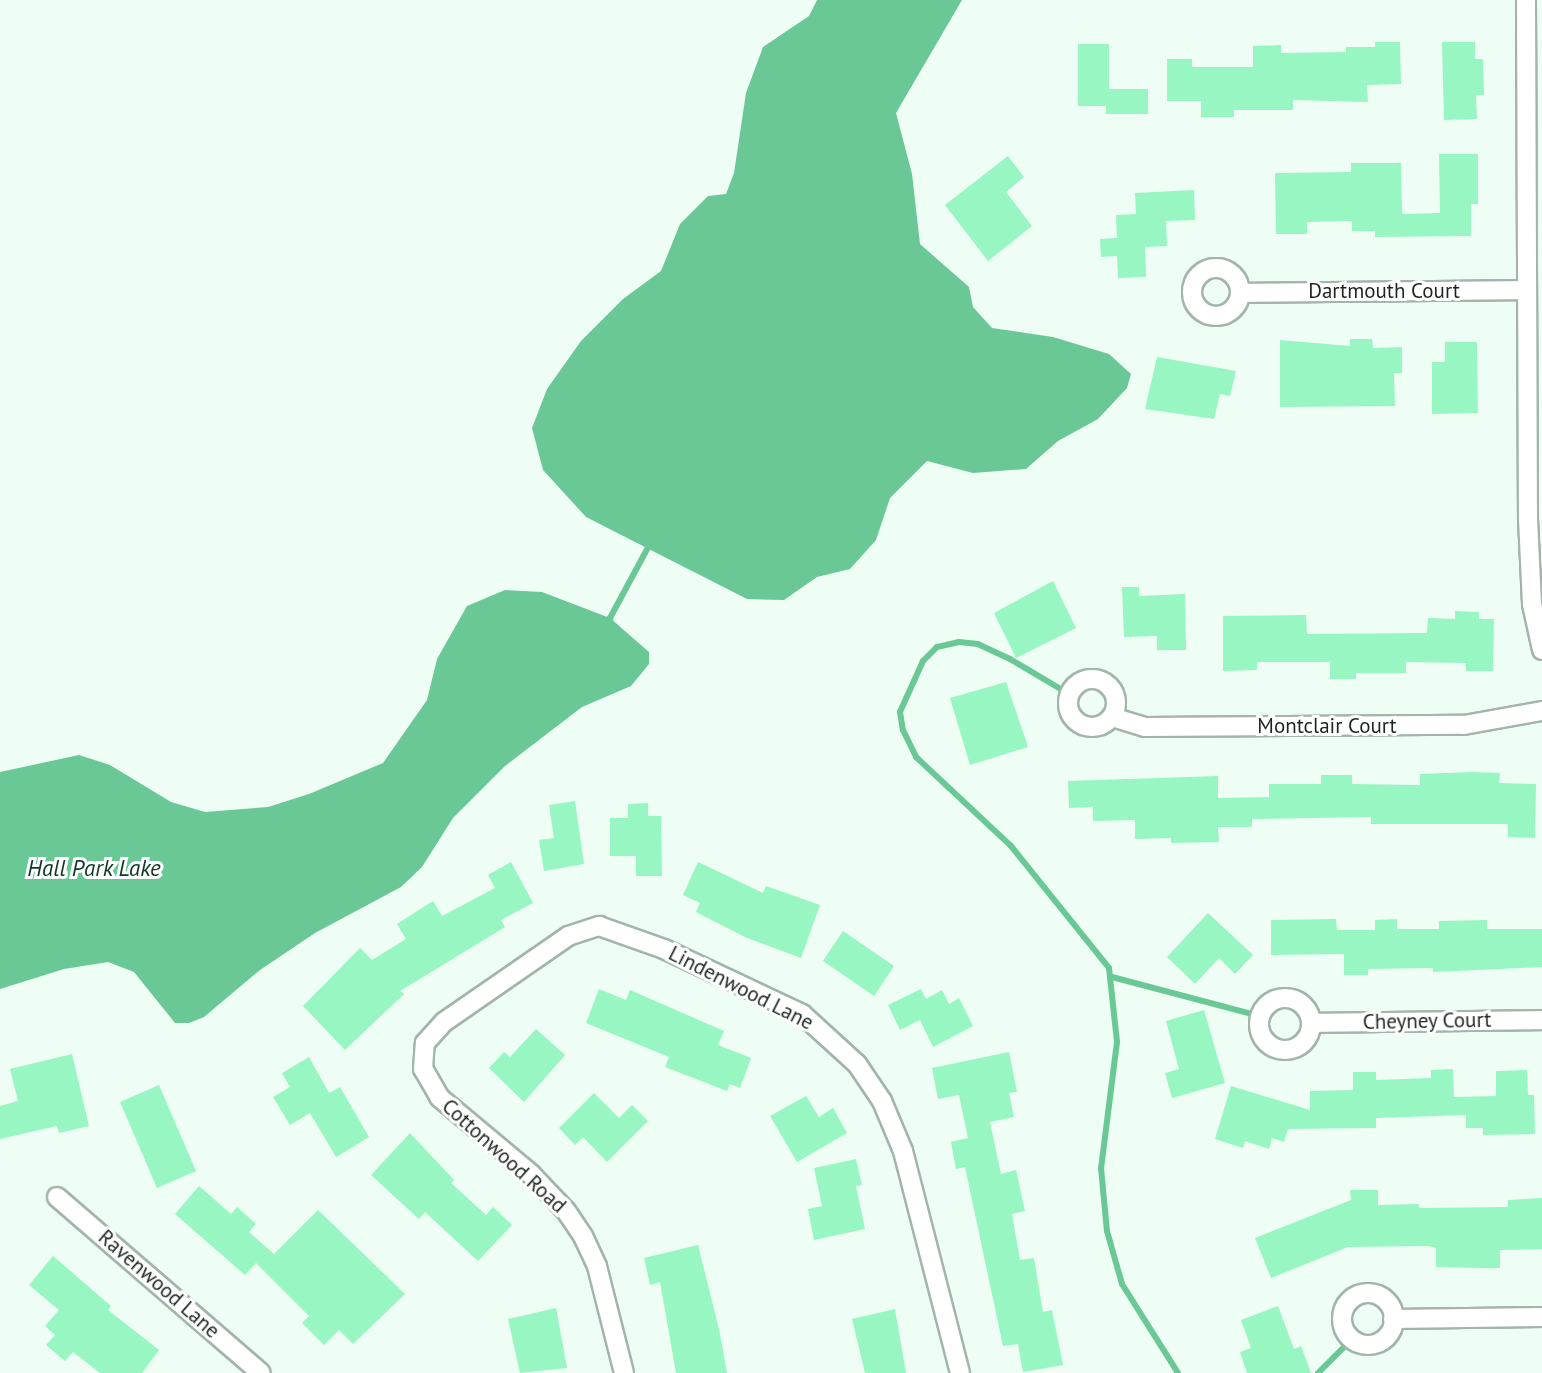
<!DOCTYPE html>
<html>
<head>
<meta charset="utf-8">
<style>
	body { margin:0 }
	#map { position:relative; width:1542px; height:1373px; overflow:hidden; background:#eefef4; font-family:"PT Sans",sans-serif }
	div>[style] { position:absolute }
	.water>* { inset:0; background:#6ac896 }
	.stream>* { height:6px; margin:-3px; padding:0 3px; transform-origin:3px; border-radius:3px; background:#6ac896 }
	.building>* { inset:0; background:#98f6c2 }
	.roads { filter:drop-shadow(2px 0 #a2b5aa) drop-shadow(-2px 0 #a2b5aa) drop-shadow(0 2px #a2b5aa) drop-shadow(0 -2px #a2b5aa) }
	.minor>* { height:18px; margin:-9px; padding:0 9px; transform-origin:9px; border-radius:9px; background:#fff }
	.minor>.ring { margin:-9px; padding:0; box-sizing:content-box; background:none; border:18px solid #fff; border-radius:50% }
	span { translate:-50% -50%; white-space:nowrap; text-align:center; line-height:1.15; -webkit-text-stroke:6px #fff; paint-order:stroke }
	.street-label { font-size:21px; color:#1e2521 }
	.water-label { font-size:23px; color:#103925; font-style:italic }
</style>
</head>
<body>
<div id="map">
	<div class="water">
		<i style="clip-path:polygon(817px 0,962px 0,896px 113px,912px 174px,920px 244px,969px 287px,973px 307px,992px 328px,1053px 337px,1109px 354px,1131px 374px,1127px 388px,1098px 419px,1058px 441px,1026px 469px,973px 473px,927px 461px,890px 498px,876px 540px,850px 569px,817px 577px,784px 600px,747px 599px,586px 517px,543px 470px,532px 428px,547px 389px,581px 341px,623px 299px,661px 271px,680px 224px,708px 196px,726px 194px,734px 173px,746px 93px,763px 47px,809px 16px)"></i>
		<i style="clip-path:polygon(505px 590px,542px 592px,610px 618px,649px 652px,649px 664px,631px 686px,582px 707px,505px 766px,453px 818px,422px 867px,401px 887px,315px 933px,260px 970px,204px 1017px,189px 1023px,175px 1023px,134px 972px,108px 962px,64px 969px,0 989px,0 772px,79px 755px,110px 765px,171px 802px,205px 812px,268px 807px,309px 794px,383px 763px,427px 700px,437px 659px,467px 606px)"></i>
	</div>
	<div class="stream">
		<i style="left:611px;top:625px;width:7px;rotate:-98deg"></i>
		<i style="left:610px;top:618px;width:86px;rotate:-61.7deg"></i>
		<i style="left:1069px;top:694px;width:69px;rotate:-149.3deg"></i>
		<i style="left:1010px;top:659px;width:35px;rotate:-155deg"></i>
		<i style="left:978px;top:644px;width:19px;rotate:-174deg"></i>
		<i style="left:959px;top:642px;width:23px;rotate:167deg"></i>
		<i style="left:937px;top:647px;width:20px;rotate:135deg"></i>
		<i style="left:923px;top:661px;width:56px;rotate:114.3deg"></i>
		<i style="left:900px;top:712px;width:18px;rotate:81deg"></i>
		<i style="left:903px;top:730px;width:30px;rotate:64deg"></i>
		<i style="left:916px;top:757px;width:130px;rotate:43.1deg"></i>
		<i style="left:1011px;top:846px;width:156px;rotate:51.2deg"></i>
		<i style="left:1109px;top:968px;width:74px;rotate:83.8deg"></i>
		<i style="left:1117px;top:1042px;width:127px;rotate:97.2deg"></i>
		<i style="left:1101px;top:1168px;width:63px;rotate:84.6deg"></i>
		<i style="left:1107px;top:1231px;width:55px;rotate:74.2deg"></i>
		<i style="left:1122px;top:1284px;width:105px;rotate:57.8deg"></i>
		<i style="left:1112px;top:977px;width:153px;rotate:14.8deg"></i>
		<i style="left:1318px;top:1373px;width:48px;rotate:-45deg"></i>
	</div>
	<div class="building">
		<i style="clip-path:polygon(1375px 42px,1400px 42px,1401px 84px,1367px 85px,1368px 102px,1293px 100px,1293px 110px,1234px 110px,1234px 117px,1201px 117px,1201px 101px,1167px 101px,1167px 59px,1192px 59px,1192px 67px,1253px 67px,1253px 46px,1281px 45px,1281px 53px,1346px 52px,1346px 47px,1375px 47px)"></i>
		<i style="clip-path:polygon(1442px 42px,1475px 42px,1475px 59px,1483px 59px,1484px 95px,1476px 95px,1477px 119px,1444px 120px)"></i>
		<i style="clip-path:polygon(1078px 44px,1109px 44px,1109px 89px,1148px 89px,1148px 114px,1106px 114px,1106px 106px,1078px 106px)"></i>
		<i style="clip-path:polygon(1439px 154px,1478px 154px,1478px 204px,1471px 204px,1471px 236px,1375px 237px,1375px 231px,1352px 231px,1352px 221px,1307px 222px,1307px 234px,1276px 234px,1275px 173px,1351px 172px,1351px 163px,1401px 163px,1402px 214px,1440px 213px)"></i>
		<i style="clip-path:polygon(1008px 156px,1024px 177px,1006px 192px,1032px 226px,988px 261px,945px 205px)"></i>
		<i style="clip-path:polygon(1194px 190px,1195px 220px,1166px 221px,1167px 246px,1145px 247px,1146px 277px,1118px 278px,1117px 256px,1101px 257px,1100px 239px,1117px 238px,1116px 215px,1136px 214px,1135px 193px)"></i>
		<i style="clip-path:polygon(1350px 339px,1372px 339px,1373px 348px,1402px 347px,1402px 373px,1394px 373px,1395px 406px,1280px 407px,1280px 340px,1350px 346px)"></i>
		<i style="clip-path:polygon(1445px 342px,1477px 342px,1478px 413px,1432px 414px,1432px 362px,1445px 362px)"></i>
		<i style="clip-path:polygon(1157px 357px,1236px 371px,1230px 396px,1220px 394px,1214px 419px,1145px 409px)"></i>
		<i style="clip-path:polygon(1053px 581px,1076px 628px,1016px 658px,994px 613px)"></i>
		<i style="clip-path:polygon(1122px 587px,1139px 587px,1139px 596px,1185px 594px,1186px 650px,1157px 650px,1157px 636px,1124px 637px)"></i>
		<i style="clip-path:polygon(1455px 611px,1479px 612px,1479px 619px,1494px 619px,1493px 671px,1466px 671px,1466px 663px,1406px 662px,1406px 673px,1356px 673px,1356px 679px,1330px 679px,1330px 662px,1257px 662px,1257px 670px,1223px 671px,1223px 616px,1306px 615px,1307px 634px,1427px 633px,1428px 618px,1455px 619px)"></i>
		<i style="clip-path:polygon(1006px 682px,1028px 747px,970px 765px,950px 698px)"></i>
		<i style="clip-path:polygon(1472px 772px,1500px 773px,1499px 783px,1536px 784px,1535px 838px,1508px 837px,1508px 824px,1371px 824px,1371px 817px,1252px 819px,1252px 827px,1218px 827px,1219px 842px,1171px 843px,1171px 838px,1135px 839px,1135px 820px,1093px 821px,1093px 807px,1069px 808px,1068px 781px,1218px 776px,1218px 798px,1269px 797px,1269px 784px,1321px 784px,1321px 775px,1352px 775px,1352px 784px,1420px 785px,1420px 774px)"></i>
		<i style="clip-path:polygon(575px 801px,584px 864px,544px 871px,539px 840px,554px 838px,549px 805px)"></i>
		<i style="clip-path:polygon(648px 803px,648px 816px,661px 816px,662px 876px,636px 876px,636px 856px,610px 856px,610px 818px,628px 818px,628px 804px)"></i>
		<i style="clip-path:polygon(511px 862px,533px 903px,501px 920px,505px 927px,400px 991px,404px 994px,345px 1050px,303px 1006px,360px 948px,372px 960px,406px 939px,397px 924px,433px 901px,442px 916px,495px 888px,488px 875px)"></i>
		<i style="clip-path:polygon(698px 862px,763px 893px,766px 886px,820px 905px,801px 958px,747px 938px,696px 912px,700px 903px,683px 895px)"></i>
		<i style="clip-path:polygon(1208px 913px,1253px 955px,1235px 974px,1219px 958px,1195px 984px,1167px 957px)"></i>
		<i style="clip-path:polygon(1336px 919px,1337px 930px,1375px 930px,1375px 920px,1397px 919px,1397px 929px,1439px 929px,1439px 921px,1487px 920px,1487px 929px,1542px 929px,1542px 967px,1433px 972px,1433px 968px,1368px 969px,1368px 975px,1344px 975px,1344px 954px,1271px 955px,1271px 920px)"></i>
		<i style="clip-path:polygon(843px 931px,894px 966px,874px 996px,823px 961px)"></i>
		<i style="clip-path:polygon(599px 989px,626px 1000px,630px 990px,724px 1031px,718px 1045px,751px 1058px,740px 1088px,730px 1084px,727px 1091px,665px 1067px,669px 1057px,586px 1023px)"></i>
		<i style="clip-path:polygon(921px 989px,926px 999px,942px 990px,949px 1004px,959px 998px,973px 1026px,933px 1047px,920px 1020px,900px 1030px,888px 1005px)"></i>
		<i style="clip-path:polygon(1204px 1010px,1225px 1083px,1172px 1098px,1165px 1073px,1179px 1069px,1166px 1021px)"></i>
		<i style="clip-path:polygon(536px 1029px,565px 1055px,524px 1102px,489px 1068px,504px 1052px,510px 1057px)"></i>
		<i style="clip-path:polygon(1009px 1052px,1017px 1092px,1009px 1093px,1014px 1117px,990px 1122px,1001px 1174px,1016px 1170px,1025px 1211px,1012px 1214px,1020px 1260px,1034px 1258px,1043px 1312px,1052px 1310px,1063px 1365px,1023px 1372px,1018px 1344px,1003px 1346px,965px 1167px,956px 1169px,951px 1142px,968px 1138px,959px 1095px,938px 1099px,932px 1068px)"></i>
		<i style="clip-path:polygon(72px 1054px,89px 1126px,59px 1133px,57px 1126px,0 1139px,0 1106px,18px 1101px,10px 1069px)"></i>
		<i style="clip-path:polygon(309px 1057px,329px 1093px,340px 1087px,369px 1137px,336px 1157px,310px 1113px,290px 1125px,273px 1097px,290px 1087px,282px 1073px)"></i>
		<i style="clip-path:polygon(1453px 1069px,1454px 1097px,1496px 1096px,1496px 1071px,1527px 1070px,1528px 1095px,1534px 1095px,1535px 1134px,1483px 1135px,1483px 1128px,1466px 1128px,1466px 1115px,1376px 1118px,1376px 1128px,1288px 1129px,1284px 1142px,1272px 1138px,1269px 1149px,1245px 1141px,1243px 1148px,1215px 1139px,1231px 1086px,1310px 1110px,1310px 1091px,1353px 1090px,1353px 1072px,1376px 1072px,1376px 1080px,1431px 1078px,1431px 1070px)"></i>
		<i style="clip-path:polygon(159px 1085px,196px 1171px,157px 1188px,120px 1102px)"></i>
		<i style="clip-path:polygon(594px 1093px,619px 1118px,632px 1105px,648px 1121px,607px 1162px,583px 1137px,575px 1145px,559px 1128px)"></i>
		<i style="clip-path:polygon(806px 1096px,819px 1117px,833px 1108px,847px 1133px,797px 1162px,770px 1116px)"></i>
		<i style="clip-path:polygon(410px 1133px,454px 1180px,451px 1183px,486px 1215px,493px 1207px,512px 1225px,478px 1261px,425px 1212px,419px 1219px,371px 1175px)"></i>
		<i style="clip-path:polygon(856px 1159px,862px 1185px,856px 1186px,865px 1229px,814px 1240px,808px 1209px,822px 1206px,814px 1168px)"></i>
		<i style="clip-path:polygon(199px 1186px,231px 1214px,237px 1207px,256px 1224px,249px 1232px,274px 1254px,318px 1210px,405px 1294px,353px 1344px,339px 1330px,324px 1345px,302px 1323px,309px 1316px,256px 1263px,245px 1275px,175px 1214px)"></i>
		<i style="clip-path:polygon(1350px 1190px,1378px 1190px,1378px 1205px,1419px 1204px,1419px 1208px,1508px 1207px,1508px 1200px,1542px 1198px,1542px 1249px,1500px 1250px,1500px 1268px,1476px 1268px,1436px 1267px,1436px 1248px,1428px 1246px,1348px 1247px,1271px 1278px,1255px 1238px,1351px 1200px)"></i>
		<i style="clip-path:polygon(698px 1245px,719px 1329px,727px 1373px,676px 1373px,660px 1282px,650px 1285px,644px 1258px)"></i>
		<i style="clip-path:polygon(53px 1256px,111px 1306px,108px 1310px,159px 1350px,142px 1373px,100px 1373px,73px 1352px,65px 1361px,46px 1345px,55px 1335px,45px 1326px,59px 1310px,29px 1285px)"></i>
		<i style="clip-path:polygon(1278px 1306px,1294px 1349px,1301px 1346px,1311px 1373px,1247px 1373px,1240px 1352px,1251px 1348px,1241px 1320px)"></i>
		<i style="clip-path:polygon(556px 1308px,567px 1368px,520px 1373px,508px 1319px)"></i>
		<i style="clip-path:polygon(895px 1309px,906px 1373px,865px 1373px,852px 1319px)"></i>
	</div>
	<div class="roads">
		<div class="minor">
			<i style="left:1526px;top:0;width:519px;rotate:89.78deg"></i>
			<i style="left:1528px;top:519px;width:85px;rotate:87.3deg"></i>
			<i style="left:1532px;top:604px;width:47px;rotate:77.7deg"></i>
			<i class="ring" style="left:1192px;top:268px;width:30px;height:30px"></i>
			<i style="left:1240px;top:293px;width:287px;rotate:-0.6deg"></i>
			<i class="ring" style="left:1068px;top:679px;width:30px;height:30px"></i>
			<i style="left:1112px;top:717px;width:34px;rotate:17deg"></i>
			<i style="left:1145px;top:727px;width:319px;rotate:-0.4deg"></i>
			<i style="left:1464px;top:725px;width:79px;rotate:-10.2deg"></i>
			<i class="ring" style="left:1259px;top:998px;width:34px;height:34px"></i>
			<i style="left:1312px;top:1023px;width:230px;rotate:-0.7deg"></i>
			<i style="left:57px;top:1197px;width:269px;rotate:40.8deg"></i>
			<i class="ring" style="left:1342px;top:1293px;width:34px;height:34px"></i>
			<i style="left:1393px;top:1319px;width:149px;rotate:-0.8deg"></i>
			<i style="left:624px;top:1373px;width:110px;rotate:-104.2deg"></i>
			<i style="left:597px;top:1266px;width:33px;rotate:-115deg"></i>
			<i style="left:583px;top:1236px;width:30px;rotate:-124deg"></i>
			<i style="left:566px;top:1211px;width:51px;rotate:-133.4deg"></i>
			<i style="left:531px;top:1174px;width:119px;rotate:-140.1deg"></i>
			<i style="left:440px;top:1098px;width:34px;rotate:-120deg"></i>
			<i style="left:423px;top:1069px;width:26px;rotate:-86deg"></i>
			<i style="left:425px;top:1043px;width:28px;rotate:-48deg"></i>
			<i style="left:444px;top:1022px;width:151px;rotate:-34.7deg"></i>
			<i style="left:568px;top:936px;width:33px;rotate:-18deg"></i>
			<i style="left:599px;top:926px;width:69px;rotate:19.5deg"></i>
			<i style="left:664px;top:949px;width:153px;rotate:25.2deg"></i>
			<i style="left:802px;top:1014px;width:74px;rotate:42.3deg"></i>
			<i style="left:857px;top:1064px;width:45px;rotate:56deg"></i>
			<i style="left:882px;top:1101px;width:54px;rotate:67.2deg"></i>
			<i style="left:903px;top:1151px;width:229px;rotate:75.6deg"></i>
		</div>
	</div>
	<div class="street-label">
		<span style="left:1384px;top:291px">Dartmouth Court</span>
		<span style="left:1327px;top:726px">Montclair Court</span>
		<span style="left:741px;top:988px;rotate:27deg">Lindenwood Lane</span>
		<span style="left:1427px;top:1021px;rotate:-1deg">Cheyney Court</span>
		<span style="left:504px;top:1156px;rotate:42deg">Cottonwood Road</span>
		<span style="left:159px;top:1284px;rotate:41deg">Ravenwood Lane</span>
	</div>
	<div class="water-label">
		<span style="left:94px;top:868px">Hall Park Lake</span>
	</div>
</div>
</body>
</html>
